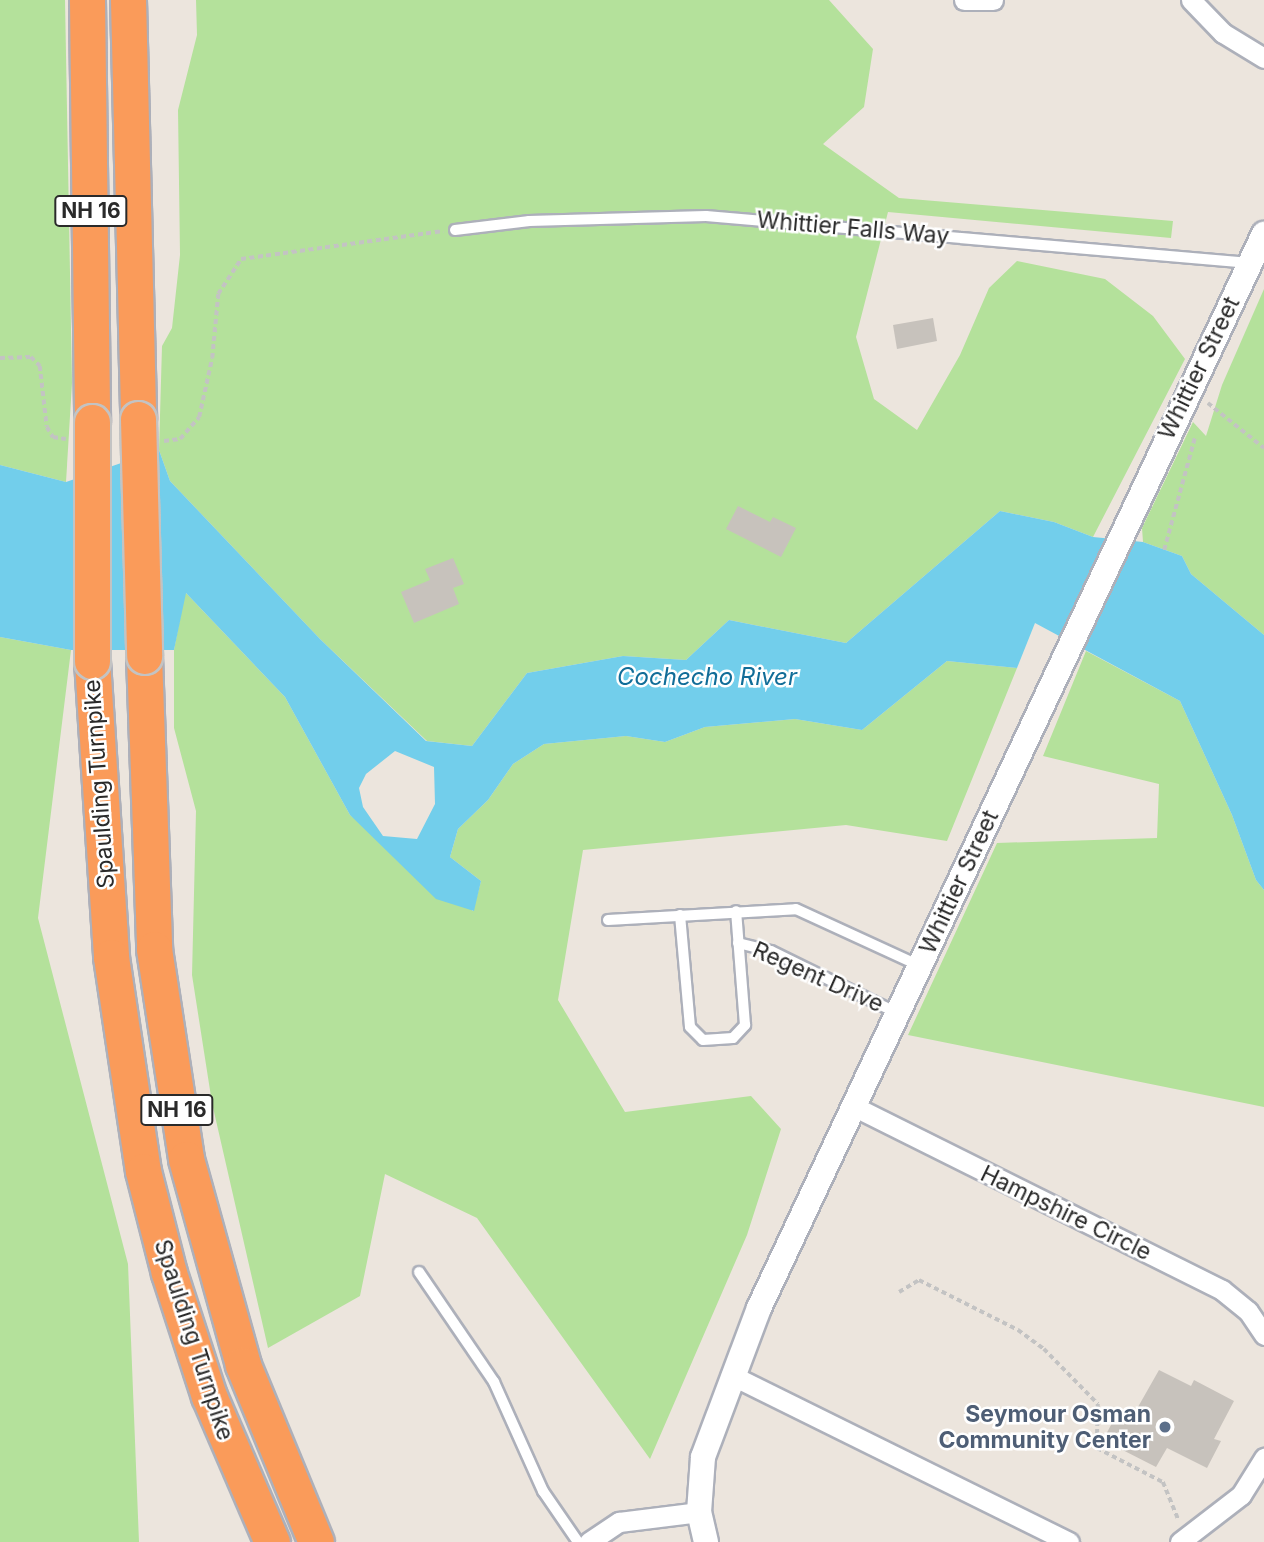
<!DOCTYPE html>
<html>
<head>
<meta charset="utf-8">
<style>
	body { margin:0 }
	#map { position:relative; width:1264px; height:1542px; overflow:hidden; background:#ece5dd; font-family:Inter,sans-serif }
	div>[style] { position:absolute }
	.green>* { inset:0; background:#b4e19b }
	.water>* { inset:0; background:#72ceeb }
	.building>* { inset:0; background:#c7c2bc }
	.path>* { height:3.5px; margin-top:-1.75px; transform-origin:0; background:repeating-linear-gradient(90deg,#c3c3c3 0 5px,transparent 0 8.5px) }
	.roads { filter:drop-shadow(2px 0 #adb0ba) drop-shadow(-2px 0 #adb0ba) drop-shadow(0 2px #adb0ba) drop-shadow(0 -2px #adb0ba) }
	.service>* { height:10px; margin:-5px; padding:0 5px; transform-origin:5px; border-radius:5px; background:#fff }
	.minor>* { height:19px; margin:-9.5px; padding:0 9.5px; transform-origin:9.5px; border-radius:9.5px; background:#fff }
	.tertiary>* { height:24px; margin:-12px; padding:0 12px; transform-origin:12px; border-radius:12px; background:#fff }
	.motorway>* { height:35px; margin:-17.5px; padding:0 17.5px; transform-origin:17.5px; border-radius:17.5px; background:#fa9b5a }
	.bridges { filter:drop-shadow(2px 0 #c3c3c3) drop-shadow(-2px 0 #c3c3c3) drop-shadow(0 2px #c3c3c3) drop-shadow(0 -2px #c3c3c3) }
	.motorway-bridge>* { height:35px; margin:-17.5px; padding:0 17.5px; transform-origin:17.5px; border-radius:17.5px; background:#fa9b5a }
	.dots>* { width:19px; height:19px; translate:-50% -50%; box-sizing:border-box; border:4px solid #fff; border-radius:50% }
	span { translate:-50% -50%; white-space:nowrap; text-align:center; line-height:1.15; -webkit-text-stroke:5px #fff; paint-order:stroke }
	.shield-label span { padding:2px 5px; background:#fff; border:2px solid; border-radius:5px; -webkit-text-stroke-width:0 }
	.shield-label { font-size:21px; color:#2a2a2a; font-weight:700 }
	.street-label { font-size:23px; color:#2a2a2a }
	.service-label { font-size:23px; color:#4e5e75; font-weight:700 }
	.right { translate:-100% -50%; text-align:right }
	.water-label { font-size:24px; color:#116d98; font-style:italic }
</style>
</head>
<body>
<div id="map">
	<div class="green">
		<i style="clip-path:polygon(0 0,65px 0,72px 383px,66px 482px,0 465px)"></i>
		<i style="clip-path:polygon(196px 0,829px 0,873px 49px,864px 107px,823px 144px,899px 198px,1173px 221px,1171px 238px,888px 212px,856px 337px,874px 399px,917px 430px,960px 355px,989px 288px,1017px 261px,1105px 279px,1153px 316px,1185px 359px,1093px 537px,1054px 522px,1000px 511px,846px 643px,729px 620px,686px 660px,623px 656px,527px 673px,472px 746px,427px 741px,320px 639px,170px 481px,159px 450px,162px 346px,172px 328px,180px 255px,178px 110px,197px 35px)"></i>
		<i style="clip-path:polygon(1264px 289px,1264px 635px,1191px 574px,1182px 556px,1143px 542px,1142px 528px,1193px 422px,1206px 436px,1222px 385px)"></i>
		<i style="clip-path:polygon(185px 592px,285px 697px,350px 815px,473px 911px,481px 881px,450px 857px,458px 829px,488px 800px,513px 764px,544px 744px,626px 736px,665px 742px,705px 727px,795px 719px,862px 730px,947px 661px,1017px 668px,947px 841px,846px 825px,583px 850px,558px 1000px,625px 1112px,751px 1096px,781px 1129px,747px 1235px,650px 1459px,477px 1218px,385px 1174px,360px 1296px,268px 1348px,212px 1103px,192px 975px,196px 811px,174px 728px,174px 650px)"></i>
		<i style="clip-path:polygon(0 637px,71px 650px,38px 918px,128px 1264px,139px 1542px,0 1542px)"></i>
		<i style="clip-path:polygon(1086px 651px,1180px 701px,1232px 815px,1256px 880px,1264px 890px,1264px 1107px,908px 1035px,997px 843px,1157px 838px,1159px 784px,1043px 756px)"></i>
	</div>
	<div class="water">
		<i style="clip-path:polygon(evenodd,159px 450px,170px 481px,320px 639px,426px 741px,472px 746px,527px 673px,623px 656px,686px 660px,729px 620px,846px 643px,1000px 511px,1054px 522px,1093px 537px,1143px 542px,1182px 556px,1191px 574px,1264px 635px,1264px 890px,1256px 880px,1232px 815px,1180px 701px,1035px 623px,1017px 668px,947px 661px,862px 730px,795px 719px,705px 727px,665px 742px,626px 736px,544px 744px,513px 764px,488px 800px,458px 829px,450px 857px,481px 881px,474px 911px,436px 899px,350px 815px,285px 697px,186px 593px,174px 650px,71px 650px,0 637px,0 465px,66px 482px,159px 450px,395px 751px,434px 767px,435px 804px,417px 839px,383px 836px,363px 807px,359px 788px,366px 774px,395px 751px)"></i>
	</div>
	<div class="building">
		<i style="clip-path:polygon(933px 318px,937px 341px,897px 349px,893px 325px)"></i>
		<i style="clip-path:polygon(738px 506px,770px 522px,773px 517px,796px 528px,781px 557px,726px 529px)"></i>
		<i style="clip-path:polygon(453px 558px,464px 584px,453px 588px,459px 604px,414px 623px,401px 592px,430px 580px,425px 569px)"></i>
		<i style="clip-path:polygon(1159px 1370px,1191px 1386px,1194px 1380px,1234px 1401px,1214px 1439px,1221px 1441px,1207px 1468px,1167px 1448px,1156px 1467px,1103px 1440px,1120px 1408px,1134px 1414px)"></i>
	</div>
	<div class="path">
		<i style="left:0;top:358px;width:31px;rotate:-2deg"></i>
		<i style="left:31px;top:357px;width:13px;rotate:45deg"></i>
		<i style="left:40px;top:366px;width:61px;rotate:83.5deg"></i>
		<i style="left:47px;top:427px;width:12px;rotate:59deg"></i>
		<i style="left:53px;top:437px;width:13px;rotate:9deg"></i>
		<i style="left:1208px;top:403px;width:72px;rotate:38.8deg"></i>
		<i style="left:164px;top:441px;width:16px;rotate:-7deg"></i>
		<i style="left:180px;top:439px;width:29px;rotate:-49deg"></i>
		<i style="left:199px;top:417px;width:60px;rotate:-77.6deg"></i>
		<i style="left:212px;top:358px;width:64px;rotate:-84.6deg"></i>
		<i style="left:218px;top:294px;width:42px;rotate:-56.7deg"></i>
		<i style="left:241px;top:259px;width:204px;rotate:-7.9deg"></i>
		<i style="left:1164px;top:550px;width:117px;rotate:-74.7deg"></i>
		<i style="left:899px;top:1292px;width:23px;rotate:-31deg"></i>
		<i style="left:919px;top:1280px;width:111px;rotate:26.8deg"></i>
		<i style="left:1018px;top:1330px;width:32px;rotate:36deg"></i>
		<i style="left:1044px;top:1349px;width:77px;rotate:45.5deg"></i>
		<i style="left:1098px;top:1404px;width:44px;rotate:91.3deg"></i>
		<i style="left:1097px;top:1448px;width:74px;rotate:27.3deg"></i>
		<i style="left:1163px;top:1482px;width:42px;rotate:67.7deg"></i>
	</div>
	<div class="roads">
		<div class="service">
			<i style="left:455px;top:230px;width:75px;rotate:-6.9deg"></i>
			<i style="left:529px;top:221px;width:177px;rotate:-1.6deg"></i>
			<i style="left:706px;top:216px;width:546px;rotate:4.94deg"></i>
			<i style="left:680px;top:915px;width:112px;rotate:84.9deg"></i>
			<i style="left:690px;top:1027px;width:18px;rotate:45deg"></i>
			<i style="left:703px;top:1040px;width:30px;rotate:-4deg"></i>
			<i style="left:733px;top:1038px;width:18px;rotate:-47deg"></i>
			<i style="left:745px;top:1025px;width:114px;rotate:-94.5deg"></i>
			<i style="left:608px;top:920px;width:188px;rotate:-3.3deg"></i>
			<i style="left:796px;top:909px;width:136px;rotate:24.7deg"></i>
			<i style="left:738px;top:943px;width:34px;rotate:14deg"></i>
			<i style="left:771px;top:951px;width:140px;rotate:26.2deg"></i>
			<i style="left:419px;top:1272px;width:133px;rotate:55.7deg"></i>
			<i style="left:494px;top:1382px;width:120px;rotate:65.8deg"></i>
			<i style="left:543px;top:1491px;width:62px;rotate:55.5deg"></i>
		</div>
		<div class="minor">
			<i style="left:964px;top:0;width:29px"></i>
			<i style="left:1191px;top:0;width:46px;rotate:45.9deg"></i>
			<i style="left:1223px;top:33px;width:48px;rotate:31.4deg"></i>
			<i style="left:853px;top:1106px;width:412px;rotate:26.5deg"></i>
			<i style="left:1222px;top:1290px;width:33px;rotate:39deg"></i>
			<i style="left:1248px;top:1311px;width:29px;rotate:56deg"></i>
			<i style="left:731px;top:1375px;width:377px;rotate:26.3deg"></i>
			<i style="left:589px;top:1542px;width:36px;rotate:-34deg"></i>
			<i style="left:619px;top:1522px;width:81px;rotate:-7.1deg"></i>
			<i style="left:1180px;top:1542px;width:77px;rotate:-37.6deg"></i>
			<i style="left:1241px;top:1495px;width:44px;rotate:-58.1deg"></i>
		</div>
		<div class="tertiary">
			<i style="left:706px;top:1542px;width:31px;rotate:-103deg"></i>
			<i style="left:699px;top:1512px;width:55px;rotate:-85.8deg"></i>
			<i style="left:703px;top:1457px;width:159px;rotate:-69.4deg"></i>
			<i style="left:759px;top:1308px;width:1187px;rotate:-64.82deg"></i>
		</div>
		<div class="motorway">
			<i style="left:87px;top:0;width:422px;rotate:89.3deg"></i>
			<i style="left:128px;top:0;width:419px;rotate:88.6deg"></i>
			<i style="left:144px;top:656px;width:293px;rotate:88deg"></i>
			<i style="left:154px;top:949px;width:212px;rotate:81.3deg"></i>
			<i style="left:186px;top:1159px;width:214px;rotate:74.5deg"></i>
			<i style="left:243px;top:1365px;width:191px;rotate:67.6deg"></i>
			<i style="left:92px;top:661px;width:297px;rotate:86.3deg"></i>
			<i style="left:111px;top:957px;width:216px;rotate:81.5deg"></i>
			<i style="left:143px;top:1171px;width:105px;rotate:75.7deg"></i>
			<i style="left:169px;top:1273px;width:129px;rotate:72deg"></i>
			<i style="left:209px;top:1396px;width:159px;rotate:66.7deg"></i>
		</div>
	</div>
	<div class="bridges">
		<div class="motorway-bridge">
			<i style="left:138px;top:419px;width:237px;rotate:88.5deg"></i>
			<i style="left:92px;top:422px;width:239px;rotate:90deg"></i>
		</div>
	</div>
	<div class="dots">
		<i style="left:1165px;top:1427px;background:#5c6f8a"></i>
	</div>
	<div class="shield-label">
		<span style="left:91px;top:211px">NH 16</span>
		<span style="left:177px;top:1110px">NH 16</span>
	</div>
	<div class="street-label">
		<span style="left:853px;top:228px;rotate:5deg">Whittier Falls Way</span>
		<span style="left:1199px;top:368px;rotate:-64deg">Whittier Street</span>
		<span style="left:99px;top:784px;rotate:-94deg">Spaulding Turnpike</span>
		<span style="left:959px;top:882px;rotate:-65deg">Whittier Street</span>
		<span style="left:818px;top:977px;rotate:24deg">Regent Drive</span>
		<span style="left:1066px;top:1213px;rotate:26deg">Hampshire Circle</span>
		<span style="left:194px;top:1340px;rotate:72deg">Spaulding Turnpike</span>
	</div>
	<div class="service-label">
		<span class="right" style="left:1151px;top:1427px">Seymour Osman<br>Community Center</span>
	</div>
	<div class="water-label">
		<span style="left:707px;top:677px">Cochecho River</span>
	</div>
</div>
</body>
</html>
